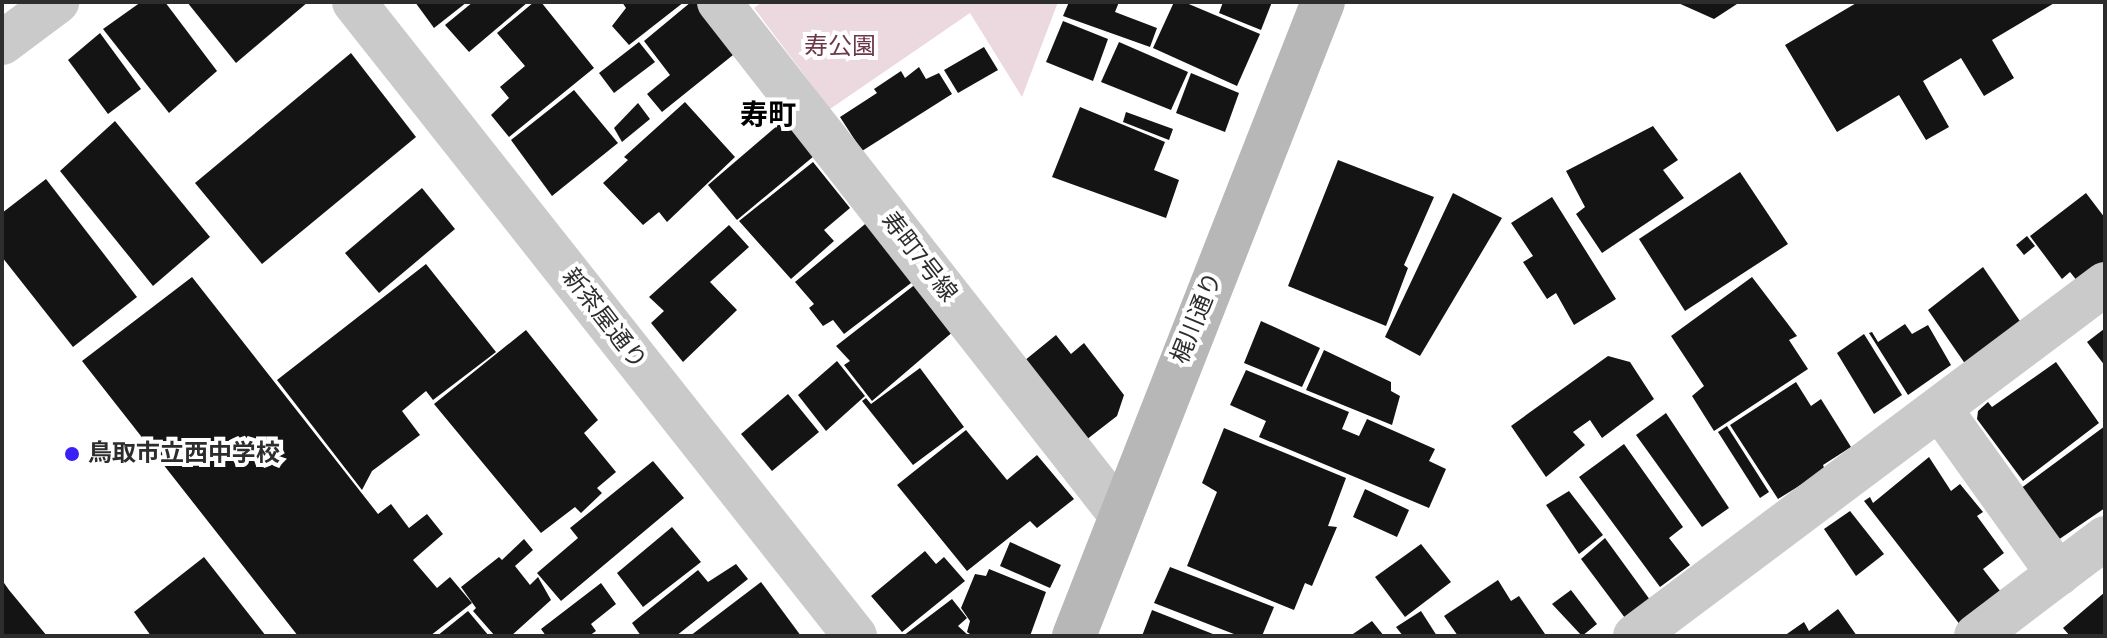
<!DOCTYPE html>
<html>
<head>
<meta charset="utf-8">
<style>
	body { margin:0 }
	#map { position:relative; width:2107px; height:638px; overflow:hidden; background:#fff; font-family:"Fira Sans Condensed","Noto Sans JP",sans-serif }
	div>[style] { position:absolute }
	.green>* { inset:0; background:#ecd9e0 }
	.building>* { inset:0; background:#141414 }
	.street>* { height:44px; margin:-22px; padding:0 22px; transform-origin:22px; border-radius:22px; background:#cacaca }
	.secondary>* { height:44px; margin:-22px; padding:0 22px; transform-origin:22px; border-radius:22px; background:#b7b7b7 }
	.dots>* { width:22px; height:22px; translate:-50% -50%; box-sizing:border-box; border:4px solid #fff; border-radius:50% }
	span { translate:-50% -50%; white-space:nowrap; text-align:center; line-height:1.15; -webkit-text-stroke:8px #fff; paint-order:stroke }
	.park-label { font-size:24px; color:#6c3746 }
	.street-label { font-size:24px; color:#2d2d2d }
	.poi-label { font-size:24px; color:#2d2d2d; font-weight:700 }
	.left { translate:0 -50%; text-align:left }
	.quarter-label { font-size:28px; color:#000; font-weight:700 }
	.frame { position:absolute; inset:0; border:4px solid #2d2d2d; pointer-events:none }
</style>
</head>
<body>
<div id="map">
	<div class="green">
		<i style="clip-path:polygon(762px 2px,1058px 2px,1022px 97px,970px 13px,830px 109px,754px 8px)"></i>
	</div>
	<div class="building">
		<i style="clip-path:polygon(141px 2px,165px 2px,217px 71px,169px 113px,103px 29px)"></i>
		<i style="clip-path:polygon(187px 2px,308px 2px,236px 63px)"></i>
		<i style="clip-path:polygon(415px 2px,467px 2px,434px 28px)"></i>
		<i style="clip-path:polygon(473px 2px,528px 2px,469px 52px,445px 25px)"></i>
		<i style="clip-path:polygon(534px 2px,541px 2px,594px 68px,509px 137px,491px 115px,509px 98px,500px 87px,525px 66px,497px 33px)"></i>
		<i style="clip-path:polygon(622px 2px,684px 2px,629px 45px,612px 26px,626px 8px)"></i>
		<i style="clip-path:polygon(691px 2px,701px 2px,738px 51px,662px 112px,647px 94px,670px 75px,644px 41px)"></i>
		<i style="clip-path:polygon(1069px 2px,1119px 2px,1115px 12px,1157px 28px,1150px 47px,1063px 16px)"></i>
		<i style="clip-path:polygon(1174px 2px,1184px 2px,1260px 34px,1237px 86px,1153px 48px)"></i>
		<i style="clip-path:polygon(1223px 2px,1272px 2px,1261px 30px,1219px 13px)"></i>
		<i style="clip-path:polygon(1676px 2px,1740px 2px,1714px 19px)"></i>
		<i style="clip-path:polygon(1858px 2px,2056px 2px,1992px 40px,2014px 78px,1984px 96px,1961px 58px,1923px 81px,1949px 127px,1926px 140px,1899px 95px,1837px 132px,1785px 45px)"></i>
		<i style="clip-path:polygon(1063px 21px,1108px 39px,1093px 81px,1046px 62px)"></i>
		<i style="clip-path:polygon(100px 33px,141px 89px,108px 114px,68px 60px)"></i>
		<i style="clip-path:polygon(639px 42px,655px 62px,614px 93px,599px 73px)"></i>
		<i style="clip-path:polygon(1119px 42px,1188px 72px,1171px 110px,1101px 82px)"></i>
		<i style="clip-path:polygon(984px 47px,998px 70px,958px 93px,944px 70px)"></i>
		<i style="clip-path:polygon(351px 53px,416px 137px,262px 264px,195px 183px)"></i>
		<i style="clip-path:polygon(919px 67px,926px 79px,939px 73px,952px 94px,862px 151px,840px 117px,877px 93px,874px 89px,901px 71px,905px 78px)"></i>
		<i style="clip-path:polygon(1191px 73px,1239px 93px,1225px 132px,1176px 113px)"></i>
		<i style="clip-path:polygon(574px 90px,618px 143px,552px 196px,511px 140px)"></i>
		<i style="clip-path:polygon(685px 102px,735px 157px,667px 222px,659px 212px,643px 225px,603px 183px,628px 160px,624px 157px)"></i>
		<i style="clip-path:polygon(638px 103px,650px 119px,622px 142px,614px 128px)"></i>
		<i style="clip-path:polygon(1080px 107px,1165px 142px,1154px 170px,1179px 180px,1166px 218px,1052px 177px)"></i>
		<i style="clip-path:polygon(1126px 112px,1173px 129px,1169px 140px,1123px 122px)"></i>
		<i style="clip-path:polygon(785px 119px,814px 156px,737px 220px,708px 185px)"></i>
		<i style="clip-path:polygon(115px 121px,210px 237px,153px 286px,60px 171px)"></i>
		<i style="clip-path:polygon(1653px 126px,1678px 160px,1663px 170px,1684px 198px,1602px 253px,1576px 214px,1585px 207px,1566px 171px)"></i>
		<i style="clip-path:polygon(1338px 160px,1434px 197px,1404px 265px,1408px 268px,1386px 326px,1288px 286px)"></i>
		<i style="clip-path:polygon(813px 162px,850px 208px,824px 230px,834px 241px,791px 279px,739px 221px)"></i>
		<i style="clip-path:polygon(1740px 172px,1788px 244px,1685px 311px,1639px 239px)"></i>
		<i style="clip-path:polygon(46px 179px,137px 297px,73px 347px,2px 257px,2px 213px)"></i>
		<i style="clip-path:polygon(422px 188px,455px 229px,379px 293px,345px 253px)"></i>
		<i style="clip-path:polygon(1453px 193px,1502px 218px,1420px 356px,1385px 337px)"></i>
		<i style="clip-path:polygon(2086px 193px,2105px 218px,2105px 271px,2082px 287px,2070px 272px,2062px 279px,2030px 236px)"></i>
		<i style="clip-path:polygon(1552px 197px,1616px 299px,1574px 325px,1556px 293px,1547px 299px,1523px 262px,1533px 256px,1511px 223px)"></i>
		<i style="clip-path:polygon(870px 220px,915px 280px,844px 334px,833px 320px,823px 326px,809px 308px,814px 304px,795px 282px)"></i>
		<i style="clip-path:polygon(729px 225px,749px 247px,710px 282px,737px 310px,683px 362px,651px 323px,664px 311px,649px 297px)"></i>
		<i style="clip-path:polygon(2027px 236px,2035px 246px,2024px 255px,2016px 245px)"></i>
		<i style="clip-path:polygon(426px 264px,496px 352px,433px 400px,426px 391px,402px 411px,420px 435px,372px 471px,362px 490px,277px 380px)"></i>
		<i style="clip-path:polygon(1983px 267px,2026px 330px,1968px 368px,1928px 310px)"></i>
		<i style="clip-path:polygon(192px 277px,378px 514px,391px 504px,409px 528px,427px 514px,443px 534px,413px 560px,437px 588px,450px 577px,472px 603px,430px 636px,298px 636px,82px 361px)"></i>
		<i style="clip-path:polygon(1752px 277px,1797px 336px,1789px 340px,1808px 369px,1714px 431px,1692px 396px,1704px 386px,1671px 336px)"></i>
		<i style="clip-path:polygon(917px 283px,955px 330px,872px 401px,844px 365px,850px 361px,836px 346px)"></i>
		<i style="clip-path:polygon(1261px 321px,1320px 348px,1302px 387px,1244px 363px)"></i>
		<i style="clip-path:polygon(1905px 324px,1912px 334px,1928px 325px,1951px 365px,1908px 395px,1869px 333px,1872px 332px,1878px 342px)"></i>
		<i style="clip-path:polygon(2104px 329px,2105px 331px,2105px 366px,2087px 342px)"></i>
		<i style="clip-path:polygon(526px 330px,598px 420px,584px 433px,616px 472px,597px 488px,602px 493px,581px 513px,575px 507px,541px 533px,434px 404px)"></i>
		<i style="clip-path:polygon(1864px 334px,1902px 395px,1874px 414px,1837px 353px)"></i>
		<i style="clip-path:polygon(1056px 335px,1071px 354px,1084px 343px,1124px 395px,1117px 416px,1086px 440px,1024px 361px)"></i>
		<i style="clip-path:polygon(1324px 350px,1391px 382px,1391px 391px,1400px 396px,1392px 425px,1306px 390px)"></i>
		<i style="clip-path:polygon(1608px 356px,1630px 362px,1654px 399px,1602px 438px,1590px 420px,1573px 432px,1585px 445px,1546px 477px,1511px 426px)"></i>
		<i style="clip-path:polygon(837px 361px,865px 396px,826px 431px,798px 395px)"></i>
		<i style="clip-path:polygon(2056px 362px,2099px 423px,2023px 481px,1977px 419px,1978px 411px,1988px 402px,1992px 407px)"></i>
		<i style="clip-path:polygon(920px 368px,964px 427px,913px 465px,862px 401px,866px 398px,871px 404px)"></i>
		<i style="clip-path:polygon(1246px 370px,1349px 412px,1342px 429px,1359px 436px,1367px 419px,1435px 449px,1429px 461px,1446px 469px,1429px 508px,1259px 437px,1266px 421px,1230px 405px)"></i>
		<i style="clip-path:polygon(1796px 382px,1811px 406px,1821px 399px,1851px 447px,1823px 465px,1825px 470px,1778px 499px,1730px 425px)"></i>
		<i style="clip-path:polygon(788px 394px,819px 432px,772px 471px,741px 434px)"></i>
		<i style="clip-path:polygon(1666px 413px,1729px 508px,1702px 527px,1636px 435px)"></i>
		<i style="clip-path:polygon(1727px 426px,1769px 492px,1760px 498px,1718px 432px)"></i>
		<i style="clip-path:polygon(2105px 426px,2105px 508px,2058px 540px,2020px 489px)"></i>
		<i style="clip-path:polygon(1224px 428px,1346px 478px,1328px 526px,1337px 527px,1312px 586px,1305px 583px,1294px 610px,1187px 566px,1217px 492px,1202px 483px)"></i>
		<i style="clip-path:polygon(966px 430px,1007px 480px,1037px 455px,1074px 499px,1037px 528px,1030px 521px,967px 571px,897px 485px)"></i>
		<i style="clip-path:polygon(1624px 444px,1683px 527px,1669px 538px,1690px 565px,1660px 587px,1579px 477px)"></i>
		<i style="clip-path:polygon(1929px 457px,1951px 491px,1960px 484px,1983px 512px,1977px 516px,2004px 553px,1983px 569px,2004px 596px,1961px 626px,1864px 501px,1870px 497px,1873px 503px)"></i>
		<i style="clip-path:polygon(653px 461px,684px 498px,561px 601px,537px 573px,578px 538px,570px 528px)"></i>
		<i style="clip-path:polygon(1365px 489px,1409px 510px,1397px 537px,1353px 517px)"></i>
		<i style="clip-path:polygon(1569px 491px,1603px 535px,1579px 554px,1546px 505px)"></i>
		<i style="clip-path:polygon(1850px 511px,1884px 554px,1856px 576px,1824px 529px)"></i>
		<i style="clip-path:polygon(672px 527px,701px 562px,643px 607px,617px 573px)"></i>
		<i style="clip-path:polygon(1605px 538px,1653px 604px,1628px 622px,1581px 559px)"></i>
		<i style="clip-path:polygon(524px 539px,533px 550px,515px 566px,530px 585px,538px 577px,551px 600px,511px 636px,495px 636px,473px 611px,476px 608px,461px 587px,499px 557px,502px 560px)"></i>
		<i style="clip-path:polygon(1010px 542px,1061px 565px,1050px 588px,1000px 566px)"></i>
		<i style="clip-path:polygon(1421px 544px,1451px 582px,1405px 617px,1375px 577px)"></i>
		<i style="clip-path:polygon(925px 551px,936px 564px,944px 557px,965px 581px,902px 632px,871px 596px)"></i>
		<i style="clip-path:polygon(204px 557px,266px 636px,151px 636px,134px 612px)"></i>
		<i style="clip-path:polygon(736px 564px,748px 579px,676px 636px,641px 636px,632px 623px,698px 570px,708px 582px)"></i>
		<i style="clip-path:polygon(1170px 567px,1274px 607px,1262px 636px,1239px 636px,1154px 603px)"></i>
		<i style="clip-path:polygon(989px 569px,1046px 592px,1030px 636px,973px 636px,967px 632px,970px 621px,961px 608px,975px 574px,986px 576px)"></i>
		<i style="clip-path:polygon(2px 580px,9px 590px,47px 636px,2px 636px)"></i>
		<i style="clip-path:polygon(1498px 580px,1511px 601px,1519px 596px,1545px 634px,1458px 636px,1444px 616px)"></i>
		<i style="clip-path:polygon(761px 582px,801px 636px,690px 636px)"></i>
		<i style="clip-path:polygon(601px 583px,616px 604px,591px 624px,596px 631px,589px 636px,546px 636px,541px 629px)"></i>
		<i style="clip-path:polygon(1571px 590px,1597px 624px,1582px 636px,1552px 604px)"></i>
		<i style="clip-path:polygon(2105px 592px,2105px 636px,2070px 636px,2063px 628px)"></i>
		<i style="clip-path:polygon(952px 599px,967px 618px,958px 626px,969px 636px,903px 636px)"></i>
		<i style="clip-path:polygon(1838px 609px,1857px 636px,1784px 636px,1804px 622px,1809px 631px)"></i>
		<i style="clip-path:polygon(1152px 610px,1218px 636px,1142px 636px)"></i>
		<i style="clip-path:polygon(468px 611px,489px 636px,437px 636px)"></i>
		<i style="clip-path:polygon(1421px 611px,1437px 636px,1403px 636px,1396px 627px)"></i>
		<i style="clip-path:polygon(1372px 621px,1384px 636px,1350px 636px)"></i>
	</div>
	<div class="street">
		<i style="left:354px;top:2px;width:808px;rotate:51.68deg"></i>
		<i style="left:719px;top:2px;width:649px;rotate:51.95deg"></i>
		<i style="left:2px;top:43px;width:69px;rotate:-36.7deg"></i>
		<i style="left:1940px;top:409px;width:203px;rotate:54.4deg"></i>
		<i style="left:1635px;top:636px;width:587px;rotate:-36.83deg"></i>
		<i style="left:1976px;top:636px;width:162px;rotate:-37.2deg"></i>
	</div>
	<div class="secondary">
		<i style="left:1074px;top:636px;width:681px;rotate:-68.56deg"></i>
	</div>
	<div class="dots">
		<i style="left:72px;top:454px;background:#3920f4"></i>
	</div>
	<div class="park-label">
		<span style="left:840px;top:47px">寿公園</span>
	</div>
	<div class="street-label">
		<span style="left:919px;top:257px;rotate:52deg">寿町7号線</span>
		<span style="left:1197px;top:318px;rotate:-68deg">梶川通り</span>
		<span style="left:604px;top:319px;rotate:52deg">新茶屋通り</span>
	</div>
	<div class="poi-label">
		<span class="left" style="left:88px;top:454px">鳥取市立西中学校</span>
	</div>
	<div class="quarter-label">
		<span style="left:768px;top:115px">寿町</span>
	</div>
	<div class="frame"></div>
</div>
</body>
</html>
